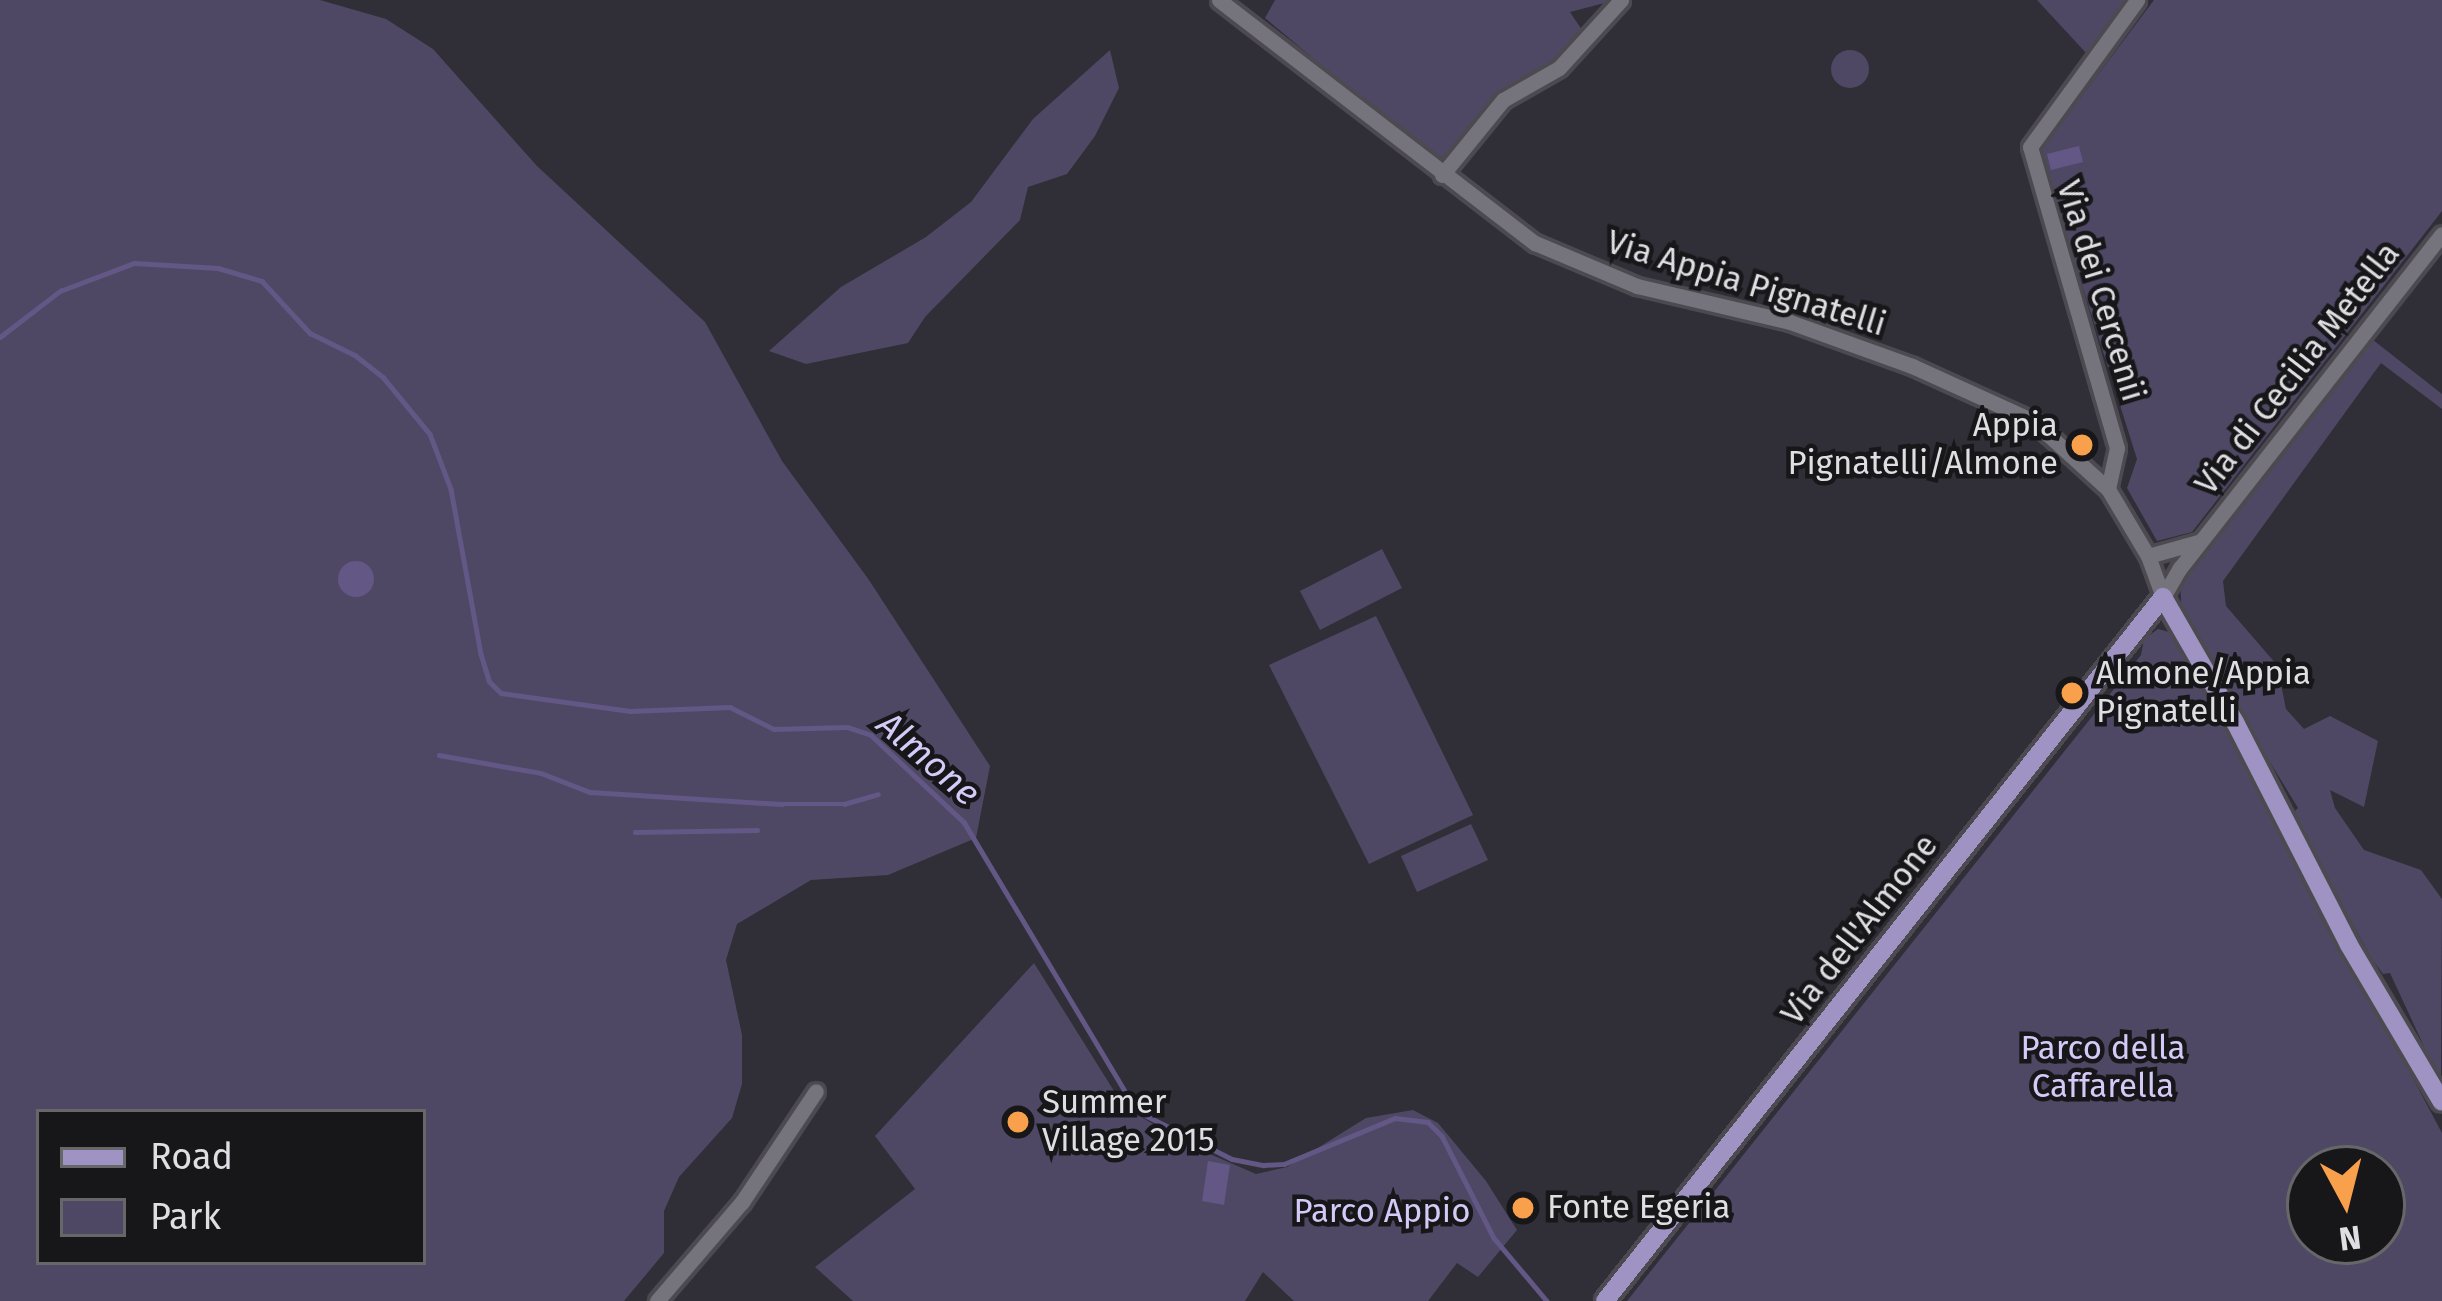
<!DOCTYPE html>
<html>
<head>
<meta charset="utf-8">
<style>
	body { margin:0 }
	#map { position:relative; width:2442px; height:1301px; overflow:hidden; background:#302e36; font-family:"Fira Sans",sans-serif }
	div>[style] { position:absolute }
	.green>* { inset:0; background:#4e4864 }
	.round { border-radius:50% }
	.water>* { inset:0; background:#635785 }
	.stream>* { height:4.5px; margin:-2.25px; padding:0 2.25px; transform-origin:2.25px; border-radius:2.25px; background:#635785 }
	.roads { filter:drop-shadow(3px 0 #4c4a50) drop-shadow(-3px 0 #4c4a50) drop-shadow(0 3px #4c4a50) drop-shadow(0 -3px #4c4a50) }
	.minor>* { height:15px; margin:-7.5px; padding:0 7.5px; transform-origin:7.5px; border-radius:7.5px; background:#75737c }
	.major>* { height:18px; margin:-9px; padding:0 9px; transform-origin:9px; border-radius:9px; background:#9e93c2 }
	.dots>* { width:33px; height:33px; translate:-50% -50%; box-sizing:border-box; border:6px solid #17171a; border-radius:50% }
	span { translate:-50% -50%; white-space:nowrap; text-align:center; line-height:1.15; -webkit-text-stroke:9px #17171a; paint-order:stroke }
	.street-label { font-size:33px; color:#dfdee3 }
	.poi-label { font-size:33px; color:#dfdee3 }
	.right { translate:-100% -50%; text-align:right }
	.left { translate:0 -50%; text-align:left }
	.park-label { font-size:33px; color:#d4caf7 }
	.water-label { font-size:36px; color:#d4cbf8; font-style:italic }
	.legend { position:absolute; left:36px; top:1109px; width:390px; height:156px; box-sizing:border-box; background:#17171a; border:3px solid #67676a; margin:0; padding:15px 21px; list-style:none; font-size:36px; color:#dfdee3 }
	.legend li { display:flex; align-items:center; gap:24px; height:60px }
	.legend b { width:60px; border:3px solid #67676a }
	.north { position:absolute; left:2286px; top:1145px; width:120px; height:120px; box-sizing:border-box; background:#17171a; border:3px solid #67676a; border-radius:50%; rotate:173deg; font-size:33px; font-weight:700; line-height:48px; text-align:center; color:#dfdee3 }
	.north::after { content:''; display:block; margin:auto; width:42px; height:54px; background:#f9a04c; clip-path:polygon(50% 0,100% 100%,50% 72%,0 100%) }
</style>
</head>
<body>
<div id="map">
	<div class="green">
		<i style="clip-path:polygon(evenodd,0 0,320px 0,386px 19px,433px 49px,537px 166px,705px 322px,782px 461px,869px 580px,990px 766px,976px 838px,888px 875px,811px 880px,737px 924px,726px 960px,742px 1035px,742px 1084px,732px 1118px,679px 1177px,664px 1211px,664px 1253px,624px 1301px,0 1301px,0 0,39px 1112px,423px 1112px,423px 1262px,39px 1262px,39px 1112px)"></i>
		<i style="clip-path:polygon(1275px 0,1616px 0,1570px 12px,1584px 33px,1546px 74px,1509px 89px,1444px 167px,1265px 18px)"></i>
		<i style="clip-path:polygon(2037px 0,2129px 0,2087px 54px)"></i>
		<i style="clip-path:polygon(2154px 0,2442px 0,2442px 211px,2192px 532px,2157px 541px,2127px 488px,2137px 459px,2040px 152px)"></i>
		<i style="clip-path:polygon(1110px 50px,1119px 88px,1095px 136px,1067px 174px,1028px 187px,1020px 220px,925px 317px,908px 343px,806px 364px,769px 351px,841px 287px,926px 237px,971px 202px,1033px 119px)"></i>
		<i class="round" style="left:1831px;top:50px;width:38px;height:38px"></i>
		<i style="clip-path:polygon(2368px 336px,2442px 394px,2442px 409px,2381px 363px,2223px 581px,2226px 606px,2277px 665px,2286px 709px,2304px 729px,2330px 716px,2378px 741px,2364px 807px,2330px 790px,2335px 808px,2364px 850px,2421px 870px,2442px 899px,2441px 1083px,2390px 973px,2383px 974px,2372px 959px,2292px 814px,2298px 808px,2182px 618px,2180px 581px)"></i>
		<i style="clip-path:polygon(1382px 549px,1402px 588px,1320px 630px,1300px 591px)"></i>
		<i style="clip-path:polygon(1376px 616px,1473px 815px,1369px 864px,1269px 665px)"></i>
		<i style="clip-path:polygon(evenodd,2158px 629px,2176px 634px,2442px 1133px,2442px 1301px,1627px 1301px,2141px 655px,2144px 639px,2158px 629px,2310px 1169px,2382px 1169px,2382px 1241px,2310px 1241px,2310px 1169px)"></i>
		<i style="clip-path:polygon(1471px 824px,1488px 860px,1417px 892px,1401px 856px)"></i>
		<i style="clip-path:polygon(1034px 963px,1124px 1107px,1189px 1145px,1256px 1174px,1287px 1167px,1366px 1118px,1413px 1110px,1438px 1123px,1486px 1181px,1517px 1230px,1478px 1277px,1457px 1263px,1428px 1301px,1294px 1301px,1263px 1272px,1245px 1301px,853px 1301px,815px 1267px,915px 1189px,875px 1136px)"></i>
	</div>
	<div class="water">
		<i style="clip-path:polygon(2079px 146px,2083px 162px,2051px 170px,2047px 154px)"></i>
		<i class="round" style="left:338px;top:561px;width:36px;height:36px"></i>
		<i style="clip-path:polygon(1208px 1161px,1230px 1165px,1224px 1205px,1202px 1201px)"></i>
	</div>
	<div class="stream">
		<i style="left:0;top:337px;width:76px;rotate:-37.5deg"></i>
		<i style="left:60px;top:291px;width:79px;rotate:-20.7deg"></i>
		<i style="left:134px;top:263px;width:84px;rotate:3.4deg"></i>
		<i style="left:218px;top:268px;width:46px;rotate:16.5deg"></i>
		<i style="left:262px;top:281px;width:71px;rotate:47.3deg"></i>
		<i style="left:310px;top:333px;width:50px;rotate:26.1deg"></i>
		<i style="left:355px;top:355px;width:36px;rotate:38deg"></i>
		<i style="left:383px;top:377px;width:74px;rotate:50.5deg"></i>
		<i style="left:430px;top:434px;width:59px;rotate:69.1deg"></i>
		<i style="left:451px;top:489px;width:168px;rotate:79.7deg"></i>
		<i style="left:481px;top:654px;width:28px;rotate:73deg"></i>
		<i style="left:489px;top:681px;width:17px;rotate:45deg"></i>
		<i style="left:501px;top:693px;width:130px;rotate:7.9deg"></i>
		<i style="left:630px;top:711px;width:100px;rotate:-2.3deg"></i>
		<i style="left:730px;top:707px;width:49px;rotate:26.6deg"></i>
		<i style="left:774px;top:729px;width:73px;rotate:-1.6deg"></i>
		<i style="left:847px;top:727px;width:25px;rotate:18deg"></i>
		<i style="left:871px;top:735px;width:127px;rotate:43.1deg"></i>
		<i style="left:964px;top:822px;width:337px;rotate:59.1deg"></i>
		<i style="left:1137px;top:1111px;width:106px;rotate:26.8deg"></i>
		<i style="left:1232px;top:1159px;width:32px;rotate:11deg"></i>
		<i style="left:1263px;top:1165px;width:21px;rotate:-3deg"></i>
		<i style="left:1284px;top:1164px;width:120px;rotate:-22.5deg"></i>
		<i style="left:1395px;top:1118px;width:33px;rotate:7deg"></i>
		<i style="left:1428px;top:1122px;width:20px;rotate:45deg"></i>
		<i style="left:1442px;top:1136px;width:114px;rotate:63deg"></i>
		<i style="left:1494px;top:1238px;width:82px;rotate:49.9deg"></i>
		<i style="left:439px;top:755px;width:104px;rotate:10deg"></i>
		<i style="left:541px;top:773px;width:53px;rotate:21.2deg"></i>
		<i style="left:590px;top:792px;width:192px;rotate:3.6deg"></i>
		<i style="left:782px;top:804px;width:62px"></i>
		<i style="left:844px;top:804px;width:35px;rotate:-16deg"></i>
		<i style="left:635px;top:832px;width:122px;rotate:-0.9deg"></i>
	</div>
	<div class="roads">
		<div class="minor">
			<i style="left:1219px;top:0;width:399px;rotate:37.6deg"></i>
			<i style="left:1535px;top:243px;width:111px;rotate:22.9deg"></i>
			<i style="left:1637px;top:286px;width:157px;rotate:13.2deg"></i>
			<i style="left:1790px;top:322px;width:130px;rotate:19.8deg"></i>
			<i style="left:1912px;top:366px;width:133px;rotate:24.4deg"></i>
			<i style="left:2033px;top:421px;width:101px;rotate:42.2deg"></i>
			<i style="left:2108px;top:489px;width:78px;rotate:59.2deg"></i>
			<i style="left:2148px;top:556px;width:44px;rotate:69.9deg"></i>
			<i style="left:1442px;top:175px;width:97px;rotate:-50.9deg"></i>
			<i style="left:1503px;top:100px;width:64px;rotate:-29.7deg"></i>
			<i style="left:1559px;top:68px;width:92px;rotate:-47.6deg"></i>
			<i style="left:2108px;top:489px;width:42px;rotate:-77.6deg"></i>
			<i style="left:2117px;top:448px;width:313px;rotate:-106.1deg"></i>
			<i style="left:2030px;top:147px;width:182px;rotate:-53.9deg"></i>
			<i style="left:2148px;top:556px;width:52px;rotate:-15.6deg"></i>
			<i style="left:2163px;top:597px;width:34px;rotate:-60deg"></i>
			<i style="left:2180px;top:568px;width:424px;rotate:-51.9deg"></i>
			<i style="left:657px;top:1301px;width:130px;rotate:-49.4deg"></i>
			<i style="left:742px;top:1202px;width:133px;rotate:-56.3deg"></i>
		</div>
		<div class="major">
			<i style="left:1605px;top:1301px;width:898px;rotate:-51.6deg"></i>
			<i style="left:2163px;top:597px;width:144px;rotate:60.1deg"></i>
			<i style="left:2235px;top:722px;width:250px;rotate:62.9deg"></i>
			<i style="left:2349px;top:945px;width:182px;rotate:59.4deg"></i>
		</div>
	</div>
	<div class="dots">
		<i style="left:2082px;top:445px;background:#f9a04c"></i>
		<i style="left:2072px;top:693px;background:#f9a04c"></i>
		<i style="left:1018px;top:1122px;background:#f9a04c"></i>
		<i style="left:1523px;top:1208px;background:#f9a04c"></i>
	</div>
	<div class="street-label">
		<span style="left:1746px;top:284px;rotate:17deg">Via Appia Pignatelli</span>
		<span style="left:2100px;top:291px;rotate:73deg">Via dei Cercenii</span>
		<span style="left:2298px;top:369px;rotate:-52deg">Via di Cecilia Metella</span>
		<span style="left:1860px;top:930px;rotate:-52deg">Via dell'Almone</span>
	</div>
	<div class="poi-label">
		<span class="right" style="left:2058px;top:445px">Appia<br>Pignatelli/Almone</span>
		<span class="left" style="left:2096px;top:693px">Almone/Appia<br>Pignatelli</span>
		<span class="left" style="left:1042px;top:1122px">Summer<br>Village 2015</span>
		<span class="left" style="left:1547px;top:1208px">Fonte Egeria</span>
	</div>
	<div class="park-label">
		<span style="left:2103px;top:1068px">Parco della<br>Caffarella</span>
		<span style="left:1382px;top:1212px">Parco Appio</span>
	</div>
	<div class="water-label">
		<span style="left:928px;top:759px;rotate:41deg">Almone</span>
	</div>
	<ul class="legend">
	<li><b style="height:15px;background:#9e93c2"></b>Road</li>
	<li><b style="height:33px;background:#4e4864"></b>Park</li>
	</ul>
	<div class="north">N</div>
</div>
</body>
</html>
